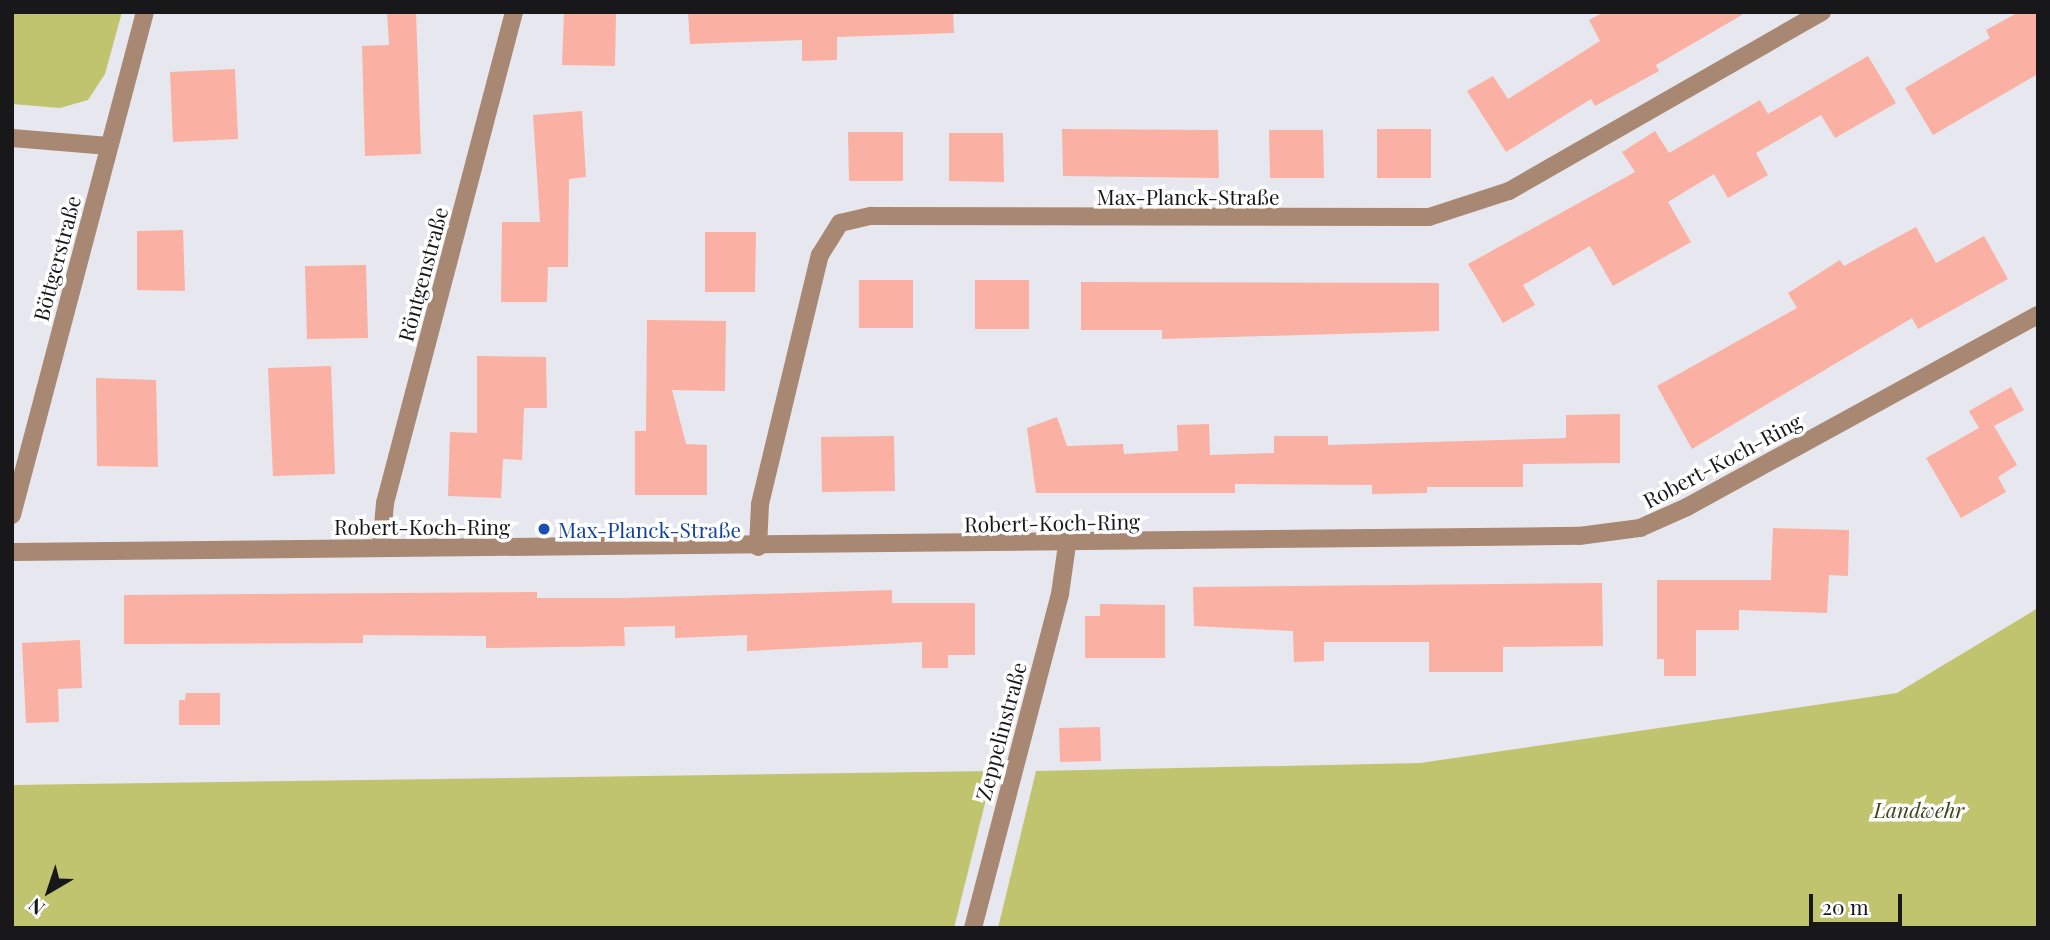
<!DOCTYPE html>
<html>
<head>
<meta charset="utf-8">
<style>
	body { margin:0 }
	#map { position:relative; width:2050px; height:940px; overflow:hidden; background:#e7e8ef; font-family:"Playfair Display",serif }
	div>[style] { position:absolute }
	.green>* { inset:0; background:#c1c46f }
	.building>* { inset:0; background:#fab0a2 }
	.minor>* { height:18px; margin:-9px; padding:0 9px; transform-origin:9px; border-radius:9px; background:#a88872 }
	.dots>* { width:19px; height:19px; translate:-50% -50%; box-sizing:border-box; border:4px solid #fff; border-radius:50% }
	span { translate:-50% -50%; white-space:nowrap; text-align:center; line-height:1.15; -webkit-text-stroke:7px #fff; paint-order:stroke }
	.street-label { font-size:21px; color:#18181b }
	.transit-label { font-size:21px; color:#164399 }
	.left { translate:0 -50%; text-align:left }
	.park-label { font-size:21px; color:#42431d; font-style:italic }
	.frame { position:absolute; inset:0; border:14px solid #18181b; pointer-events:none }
	.north { position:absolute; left:14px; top:856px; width:70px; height:70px; -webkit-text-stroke:5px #fff; paint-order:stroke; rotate:219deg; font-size:19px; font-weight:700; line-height:28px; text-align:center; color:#18181b }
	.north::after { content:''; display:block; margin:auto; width:24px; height:32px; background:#18181b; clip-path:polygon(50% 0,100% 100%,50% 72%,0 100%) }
	.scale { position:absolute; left:1809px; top:894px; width:93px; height:32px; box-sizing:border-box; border:4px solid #18181b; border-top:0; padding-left:9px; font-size:21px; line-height:24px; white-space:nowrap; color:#18181b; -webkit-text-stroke:5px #fff; paint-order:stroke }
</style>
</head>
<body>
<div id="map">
	<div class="green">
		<i style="clip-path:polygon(12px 12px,122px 12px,105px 74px,88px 100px,60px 108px,12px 104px)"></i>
		<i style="clip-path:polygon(2038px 608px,2038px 928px,998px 928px,1036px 771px,1420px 763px,1897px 693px)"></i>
		<i style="clip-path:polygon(993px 771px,954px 928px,12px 928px,12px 785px)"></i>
	</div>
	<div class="building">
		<i style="clip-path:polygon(387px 12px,416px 12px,421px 154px,365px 156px,362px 46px,389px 45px)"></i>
		<i style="clip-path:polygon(564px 12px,616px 12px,615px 66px,562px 65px)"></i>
		<i style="clip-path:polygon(688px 12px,953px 12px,954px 33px,837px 37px,837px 60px,802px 61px,802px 40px,690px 44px)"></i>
		<i style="clip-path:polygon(1604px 12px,1747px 12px,1656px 65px,1659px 71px,1595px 106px,1591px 99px,1506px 152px,1467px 91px,1493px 76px,1508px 99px,1600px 41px,1589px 20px)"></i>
		<i style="clip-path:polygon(2019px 12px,2038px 12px,2038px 74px,1933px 135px,1905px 88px,1990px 38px,1986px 30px)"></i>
		<i style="clip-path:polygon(1868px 56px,1896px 103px,1835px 138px,1821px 115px,1756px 153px,1768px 175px,1728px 198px,1714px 174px,1668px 202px,1691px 242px,1613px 286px,1590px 246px,1523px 285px,1535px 305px,1503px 323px,1468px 264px,1635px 172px,1622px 152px,1655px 131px,1669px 153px,1760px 100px,1768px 114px)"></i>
		<i style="clip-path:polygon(235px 69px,238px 139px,173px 142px,170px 72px)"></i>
		<i style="clip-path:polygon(582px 111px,586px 177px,569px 179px,568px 267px,548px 267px,547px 302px,501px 302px,502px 222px,540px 222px,533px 115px)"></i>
		<i style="clip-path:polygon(1062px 129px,1218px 130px,1219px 178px,1063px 176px)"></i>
		<i style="clip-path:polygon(1377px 129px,1431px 129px,1431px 178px,1377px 178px)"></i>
		<i style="clip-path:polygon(1269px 130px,1323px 130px,1324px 178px,1270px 178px)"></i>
		<i style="clip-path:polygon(848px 132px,903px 132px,903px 181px,849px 181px)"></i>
		<i style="clip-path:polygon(949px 133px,1003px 133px,1004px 182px,949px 181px)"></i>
		<i style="clip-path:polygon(1916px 227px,1936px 263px,1984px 236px,2008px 279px,1918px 329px,1912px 318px,1692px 449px,1657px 386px,1797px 308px,1788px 293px,1840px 260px,1844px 266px)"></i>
		<i style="clip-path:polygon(183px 230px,185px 291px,137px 290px,137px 231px)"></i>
		<i style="clip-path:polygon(705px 232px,756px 232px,755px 292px,705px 292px)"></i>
		<i style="clip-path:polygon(366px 265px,368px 338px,307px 339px,305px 266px)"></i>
		<i style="clip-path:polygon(859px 280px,913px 280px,913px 328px,859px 328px)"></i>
		<i style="clip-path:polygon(975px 280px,1029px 280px,1029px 329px,975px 329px)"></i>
		<i style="clip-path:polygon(1081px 282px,1439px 283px,1439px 331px,1162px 339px,1162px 330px,1081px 330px)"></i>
		<i style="clip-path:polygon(647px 320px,726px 321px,725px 391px,672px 390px,686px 444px,707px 445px,707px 495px,635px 495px,635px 431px,646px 431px)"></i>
		<i style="clip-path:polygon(477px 356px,546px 357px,547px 408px,524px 408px,522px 460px,503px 459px,501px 498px,448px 496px,450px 432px,477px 433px)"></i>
		<i style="clip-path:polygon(331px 366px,335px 474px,273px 476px,268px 368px)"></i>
		<i style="clip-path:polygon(96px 378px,156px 380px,158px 467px,97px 466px)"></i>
		<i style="clip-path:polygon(2011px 387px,2024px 410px,1994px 426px,2017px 465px,1998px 477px,2006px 492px,1961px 518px,1926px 458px,1979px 428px,1969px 411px)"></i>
		<i style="clip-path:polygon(1620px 414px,1620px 463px,1523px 464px,1523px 487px,1427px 487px,1427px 493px,1372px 494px,1372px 485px,1235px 484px,1235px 493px,1036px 493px,1027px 428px,1057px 417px,1067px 446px,1123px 444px,1124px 454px,1178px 451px,1177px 425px,1209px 424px,1210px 455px,1274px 453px,1274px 436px,1328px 436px,1328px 445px,1566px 438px,1566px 415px)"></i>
		<i style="clip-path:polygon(894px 436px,895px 491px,822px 492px,821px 437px)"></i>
		<i style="clip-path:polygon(1773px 528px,1849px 530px,1848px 576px,1829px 575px,1827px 613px,1739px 610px,1739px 630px,1696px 630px,1696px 676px,1664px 676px,1664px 659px,1657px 659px,1657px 580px,1771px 580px)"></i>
		<i style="clip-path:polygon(1602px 583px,1603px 646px,1503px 647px,1503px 672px,1429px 672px,1429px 642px,1324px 642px,1324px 661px,1294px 662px,1293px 631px,1194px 626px,1193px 587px)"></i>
		<i style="clip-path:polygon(892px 590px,892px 603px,975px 603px,975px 655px,948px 655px,948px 668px,922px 668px,922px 642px,747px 651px,747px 635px,675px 638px,675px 626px,624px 627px,625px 646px,486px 648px,486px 636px,363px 635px,363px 643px,124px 644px,124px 595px,537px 592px,537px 598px,624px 598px)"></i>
		<i style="clip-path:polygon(1100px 604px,1165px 605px,1165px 658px,1085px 658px,1085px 616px,1100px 616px)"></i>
		<i style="clip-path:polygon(80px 640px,82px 688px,58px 689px,59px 722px,26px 723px,22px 643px)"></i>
		<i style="clip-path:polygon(186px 693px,220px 693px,220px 725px,179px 725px,179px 700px,185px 700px)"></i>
		<i style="clip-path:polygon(1100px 727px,1101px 761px,1060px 762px,1059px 728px)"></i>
	</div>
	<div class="minor">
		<i style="left:12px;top:138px;width:97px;rotate:4.7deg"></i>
		<i style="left:12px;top:515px;width:520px;rotate:-75.19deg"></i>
		<i style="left:758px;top:547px;width:43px;rotate:-87.3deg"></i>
		<i style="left:760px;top:504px;width:256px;rotate:-76.5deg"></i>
		<i style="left:820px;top:255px;width:38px;rotate:-58deg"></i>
		<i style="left:840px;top:223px;width:32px;rotate:-13deg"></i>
		<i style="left:871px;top:216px;width:558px;rotate:0.1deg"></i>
		<i style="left:1429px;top:217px;width:84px;rotate:-18deg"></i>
		<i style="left:1509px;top:191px;width:361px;rotate:-29.8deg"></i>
		<i style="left:381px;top:548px;width:45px;rotate:-84.9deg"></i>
		<i style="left:385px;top:503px;width:508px;rotate:-75.28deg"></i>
		<i style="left:12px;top:552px;width:1567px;rotate:-0.59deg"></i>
		<i style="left:1579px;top:536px;width:62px;rotate:-7.5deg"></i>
		<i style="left:1640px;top:528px;width:51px;rotate:-24.1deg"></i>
		<i style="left:1687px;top:507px;width:400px;rotate:-28.7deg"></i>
		<i style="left:973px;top:928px;width:345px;rotate:-75.4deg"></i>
		<i style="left:1060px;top:594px;width:49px;rotate:-81.9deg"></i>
	</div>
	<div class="dots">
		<i style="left:544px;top:529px;background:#1a4fb4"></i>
	</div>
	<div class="street-label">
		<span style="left:1188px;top:196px">Max-Planck-Straße</span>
		<span style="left:56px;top:258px;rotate:-75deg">Böttgerstraße</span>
		<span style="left:422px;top:274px;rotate:-75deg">Röntgenstraße</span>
		<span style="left:1722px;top:460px;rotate:-28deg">Robert-Koch-Ring</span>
		<span style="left:1052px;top:522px;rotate:-1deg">Robert-Koch-Ring</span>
		<span style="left:422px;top:526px">Robert-Koch-Ring</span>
		<span style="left:1000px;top:731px;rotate:-75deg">Zeppelinstraße</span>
	</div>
	<div class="transit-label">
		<span class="left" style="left:558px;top:529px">Max-Planck-Straße</span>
	</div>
	<div class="park-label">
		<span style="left:1919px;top:809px">Landwehr</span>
	</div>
	<div class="frame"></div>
	<div class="north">N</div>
	<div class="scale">20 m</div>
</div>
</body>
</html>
